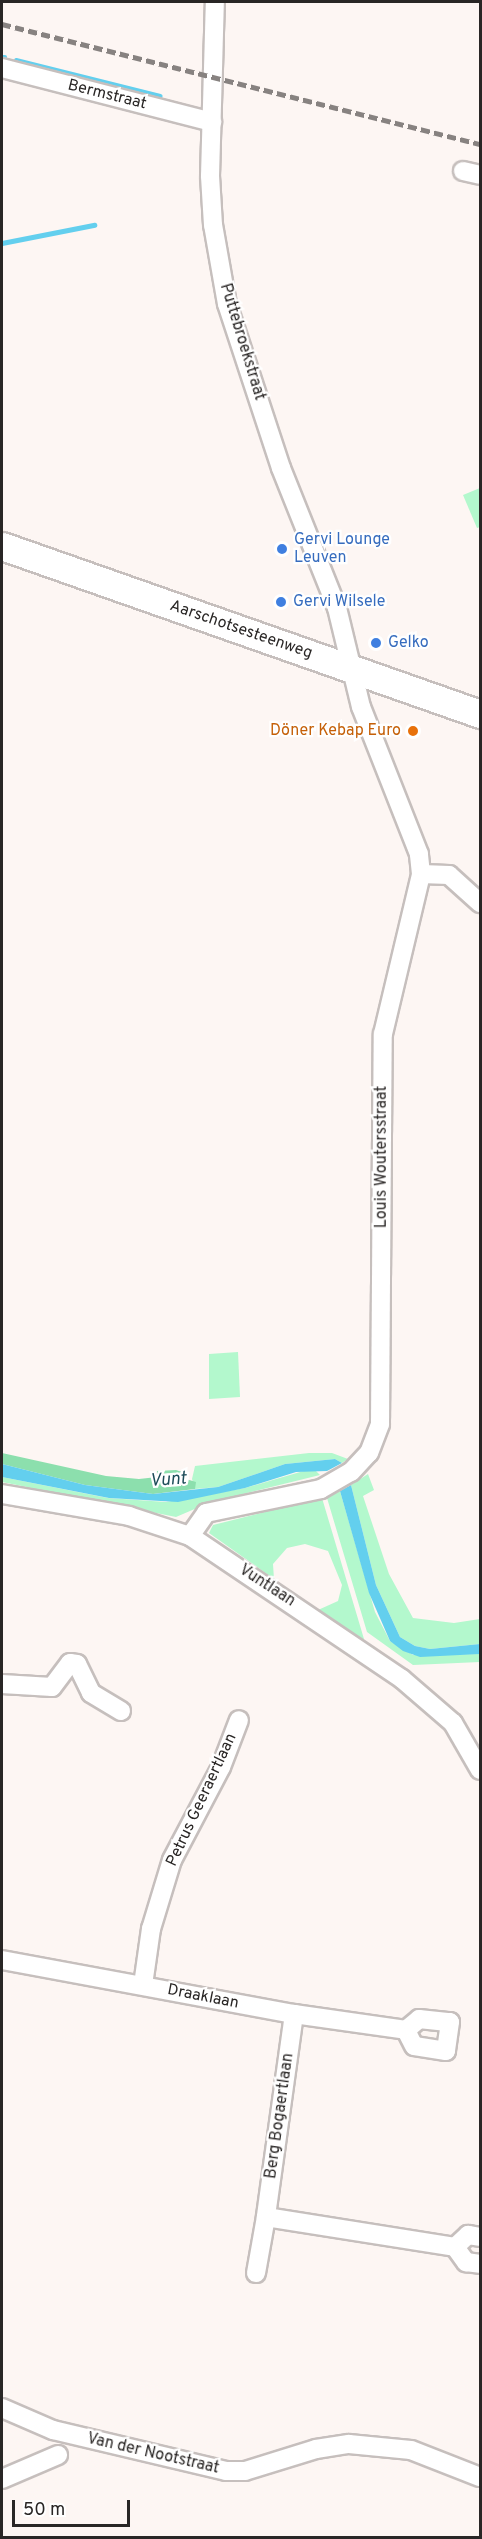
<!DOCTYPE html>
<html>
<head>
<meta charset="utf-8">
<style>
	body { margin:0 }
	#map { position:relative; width:482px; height:2539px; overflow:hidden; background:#fdf6f3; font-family:Overpass,sans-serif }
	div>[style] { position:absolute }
	.green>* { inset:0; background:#b3f8cd }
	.forest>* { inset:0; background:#8cdfad }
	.water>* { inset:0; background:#63cfee }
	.stream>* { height:4.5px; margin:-2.25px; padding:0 2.25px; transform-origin:2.25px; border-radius:2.25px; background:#63cfee }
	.roads { filter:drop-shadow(2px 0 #c6bfbd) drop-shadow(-2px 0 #c6bfbd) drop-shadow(0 2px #c6bfbd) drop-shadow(0 -2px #c6bfbd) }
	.street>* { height:18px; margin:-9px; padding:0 9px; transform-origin:9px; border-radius:9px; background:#fff }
	.primary>* { height:27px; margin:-13.5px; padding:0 13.5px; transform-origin:13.5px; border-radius:13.5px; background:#fff }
	.rail>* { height:4.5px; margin-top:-2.25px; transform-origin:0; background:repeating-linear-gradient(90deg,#878280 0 9px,transparent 0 13.5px) }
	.dots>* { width:16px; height:16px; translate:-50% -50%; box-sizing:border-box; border:3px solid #fff; border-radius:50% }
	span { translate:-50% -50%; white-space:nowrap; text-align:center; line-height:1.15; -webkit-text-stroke:4.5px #fff; paint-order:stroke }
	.street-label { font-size:16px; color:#292625 }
	.shop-label { font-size:16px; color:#366cbe }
	.left { translate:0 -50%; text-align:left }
	.food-label { font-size:16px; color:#c56008 }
	.right { translate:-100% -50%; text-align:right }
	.water-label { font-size:18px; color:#1d4c59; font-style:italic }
	.frame { position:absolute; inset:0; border:3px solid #292625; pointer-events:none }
	.scale { position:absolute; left:12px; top:2500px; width:118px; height:27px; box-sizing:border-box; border:3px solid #292625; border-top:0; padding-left:8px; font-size:18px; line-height:21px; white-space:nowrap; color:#292625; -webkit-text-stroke:4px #fff; paint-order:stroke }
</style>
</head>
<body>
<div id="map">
	<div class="green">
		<i style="clip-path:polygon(480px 488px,480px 527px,477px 528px,463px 495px)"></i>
		<i style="clip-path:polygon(238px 1352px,240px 1397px,209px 1399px,209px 1354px)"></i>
		<i style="clip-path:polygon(309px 1453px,332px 1453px,348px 1459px,342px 1463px,335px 1459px,285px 1464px,218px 1487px,195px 1489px,192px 1479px,195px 1466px)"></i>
		<i style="clip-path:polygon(307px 1470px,315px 1470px,320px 1475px,211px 1502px,176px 1517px,2px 1482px,2px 1477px,108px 1498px,166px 1502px,245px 1488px)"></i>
		<i style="clip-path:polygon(368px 1474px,374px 1490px,363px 1496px,389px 1574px,413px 1618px,454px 1623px,480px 1619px,480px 1644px,430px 1649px,415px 1646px,400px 1637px,376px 1585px,351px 1485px)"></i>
		<i style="clip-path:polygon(340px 1491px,375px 1612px,390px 1641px,413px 1655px,480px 1654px,480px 1662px,413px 1665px,367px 1632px,327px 1498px)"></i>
		<i style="clip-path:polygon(322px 1498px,364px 1639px,363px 1640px,318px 1610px,338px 1601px,342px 1585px,328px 1551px,305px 1544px,287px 1548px,273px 1564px,274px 1579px,209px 1533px,213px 1525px)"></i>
	</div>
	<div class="forest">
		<i style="clip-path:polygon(2px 1453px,106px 1476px,139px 1479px,157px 1477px,157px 1471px,176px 1470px,185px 1473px,186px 1479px,196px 1482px,195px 1489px,153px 1494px,85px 1485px,2px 1464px)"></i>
	</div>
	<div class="water">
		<i style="clip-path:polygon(335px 1459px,342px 1463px,327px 1471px,296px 1472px,245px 1488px,178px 1502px,109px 1498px,2px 1477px,2px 1464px,85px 1485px,153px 1494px,218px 1487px,285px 1464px)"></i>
		<i style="clip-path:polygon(351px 1485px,376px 1585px,400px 1637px,415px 1646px,430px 1649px,480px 1644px,480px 1654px,420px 1657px,403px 1651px,390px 1641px,369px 1593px,340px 1491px)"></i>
	</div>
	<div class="stream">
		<i style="left:2px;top:57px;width:3px"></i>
		<i style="left:16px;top:60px;width:148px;rotate:14deg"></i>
		<i style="left:2px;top:243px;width:94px;rotate:-11.1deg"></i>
	</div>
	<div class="roads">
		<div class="street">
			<i style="left:2px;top:68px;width:217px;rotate:14.4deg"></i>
			<i style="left:463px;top:171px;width:17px;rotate:13deg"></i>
			<i style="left:421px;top:874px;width:28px;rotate:2deg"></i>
			<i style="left:449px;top:875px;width:42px;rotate:42.1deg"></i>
			<i style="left:2px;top:1494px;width:129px;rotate:9.8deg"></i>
			<i style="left:129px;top:1516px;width:64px;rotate:18.2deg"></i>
			<i style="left:190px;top:1536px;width:256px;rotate:34deg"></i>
			<i style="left:402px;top:1679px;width:67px;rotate:40.8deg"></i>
			<i style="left:453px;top:1723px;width:54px;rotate:60.1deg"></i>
			<i style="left:190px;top:1536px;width:28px;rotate:-55deg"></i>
			<i style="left:206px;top:1513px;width:117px;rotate:-11.8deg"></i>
			<i style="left:321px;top:1489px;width:34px;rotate:-30deg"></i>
			<i style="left:351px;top:1472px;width:26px;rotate:-47deg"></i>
			<i style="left:369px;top:1453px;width:31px;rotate:-69deg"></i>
			<i style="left:380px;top:1424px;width:390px;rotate:-89.6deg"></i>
			<i style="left:383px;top:1034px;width:164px;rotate:-76.6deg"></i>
			<i style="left:421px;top:874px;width:20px;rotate:-96deg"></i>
			<i style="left:419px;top:854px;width:158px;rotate:-111.5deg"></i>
			<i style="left:361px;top:707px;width:102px;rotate:-103.6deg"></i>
			<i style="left:337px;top:608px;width:151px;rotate:-111.8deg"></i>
			<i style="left:281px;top:468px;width:173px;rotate:-108.2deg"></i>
			<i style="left:227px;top:304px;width:80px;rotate:-100deg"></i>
			<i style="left:213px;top:225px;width:49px;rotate:-93.5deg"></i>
			<i style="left:210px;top:176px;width:174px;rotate:-88.4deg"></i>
			<i style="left:2px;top:1684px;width:50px;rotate:3.4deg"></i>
			<i style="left:52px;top:1687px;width:30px;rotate:-53deg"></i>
			<i style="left:70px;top:1663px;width:7px;rotate:8deg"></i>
			<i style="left:77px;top:1664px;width:32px;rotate:64deg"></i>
			<i style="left:91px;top:1693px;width:35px;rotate:31deg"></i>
			<i style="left:2px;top:1960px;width:297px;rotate:10.5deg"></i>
			<i style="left:294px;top:2014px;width:113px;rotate:8.1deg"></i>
			<i style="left:406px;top:2030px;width:17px;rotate:-40deg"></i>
			<i style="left:419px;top:2019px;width:31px;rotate:6deg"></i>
			<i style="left:450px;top:2022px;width:29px;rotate:98deg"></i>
			<i style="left:446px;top:2051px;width:32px;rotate:-171deg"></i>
			<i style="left:414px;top:2046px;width:18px;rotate:-117deg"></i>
			<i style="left:143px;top:1985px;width:57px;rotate:-81.9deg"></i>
			<i style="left:151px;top:1929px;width:72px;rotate:-73.1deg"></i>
			<i style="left:172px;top:1860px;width:105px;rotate:-62.2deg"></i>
			<i style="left:221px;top:1767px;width:50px;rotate:-69deg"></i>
			<i style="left:294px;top:2014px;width:205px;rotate:97.9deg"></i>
			<i style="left:266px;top:2217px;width:191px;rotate:9deg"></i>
			<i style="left:455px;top:2247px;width:19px;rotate:54deg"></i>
			<i style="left:466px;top:2262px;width:14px;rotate:8deg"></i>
			<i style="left:455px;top:2247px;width:18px;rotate:-43deg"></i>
			<i style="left:468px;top:2235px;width:12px;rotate:9deg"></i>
			<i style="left:256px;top:2273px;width:57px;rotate:-79.9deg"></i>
			<i style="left:2px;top:2408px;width:56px;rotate:23.3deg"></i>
			<i style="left:53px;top:2430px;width:178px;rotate:13.3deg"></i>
			<i style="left:226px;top:2471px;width:19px"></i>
			<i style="left:245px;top:2471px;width:74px;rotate:-17.2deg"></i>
			<i style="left:316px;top:2449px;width:33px;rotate:-9deg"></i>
			<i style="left:349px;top:2444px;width:62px;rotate:5.5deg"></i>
			<i style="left:411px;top:2450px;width:74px;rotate:21.4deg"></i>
			<i style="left:2px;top:2479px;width:61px;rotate:-23.2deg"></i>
		</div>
		<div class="primary">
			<i style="left:2px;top:546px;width:507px;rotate:19.36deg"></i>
		</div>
	</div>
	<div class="rail">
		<i style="left:2px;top:24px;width:493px;rotate:14.1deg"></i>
	</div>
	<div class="dots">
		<i style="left:282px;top:549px;background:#3f7fe0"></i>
		<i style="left:281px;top:602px;background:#3f7fe0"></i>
		<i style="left:376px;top:643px;background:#3f7fe0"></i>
		<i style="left:413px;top:731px;background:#e8710a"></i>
	</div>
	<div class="street-label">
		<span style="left:107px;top:95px;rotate:14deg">Bermstraat</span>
		<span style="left:242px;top:342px;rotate:73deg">Puttebroekstraat</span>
		<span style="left:241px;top:630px;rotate:19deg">Aarschotsesteenweg</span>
		<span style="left:382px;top:1157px;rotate:-90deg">Louis Woutersstraat</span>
		<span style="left:267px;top:1586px;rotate:33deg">Vuntlaan</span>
		<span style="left:202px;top:1800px;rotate:-65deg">Petrus Geeraertlaan</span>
		<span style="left:203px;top:1997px;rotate:11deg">Draaklaan</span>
		<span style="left:280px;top:2116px;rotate:-82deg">Berg Bogaertlaan</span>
		<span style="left:153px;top:2454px;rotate:13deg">Van der Nootstraat</span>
	</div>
	<div class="shop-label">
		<span class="left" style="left:294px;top:549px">Gervi Lounge<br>Leuven</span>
		<span class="left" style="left:293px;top:602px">Gervi Wilsele</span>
		<span class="left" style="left:388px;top:643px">Gelko</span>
	</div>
	<div class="food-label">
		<span class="right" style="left:401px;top:731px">Döner Kebap Euro</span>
	</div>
	<div class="water-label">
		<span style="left:168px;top:1481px;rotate:-4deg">Vunt</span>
	</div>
	<div class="frame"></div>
	<div class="scale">50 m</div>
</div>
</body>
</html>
